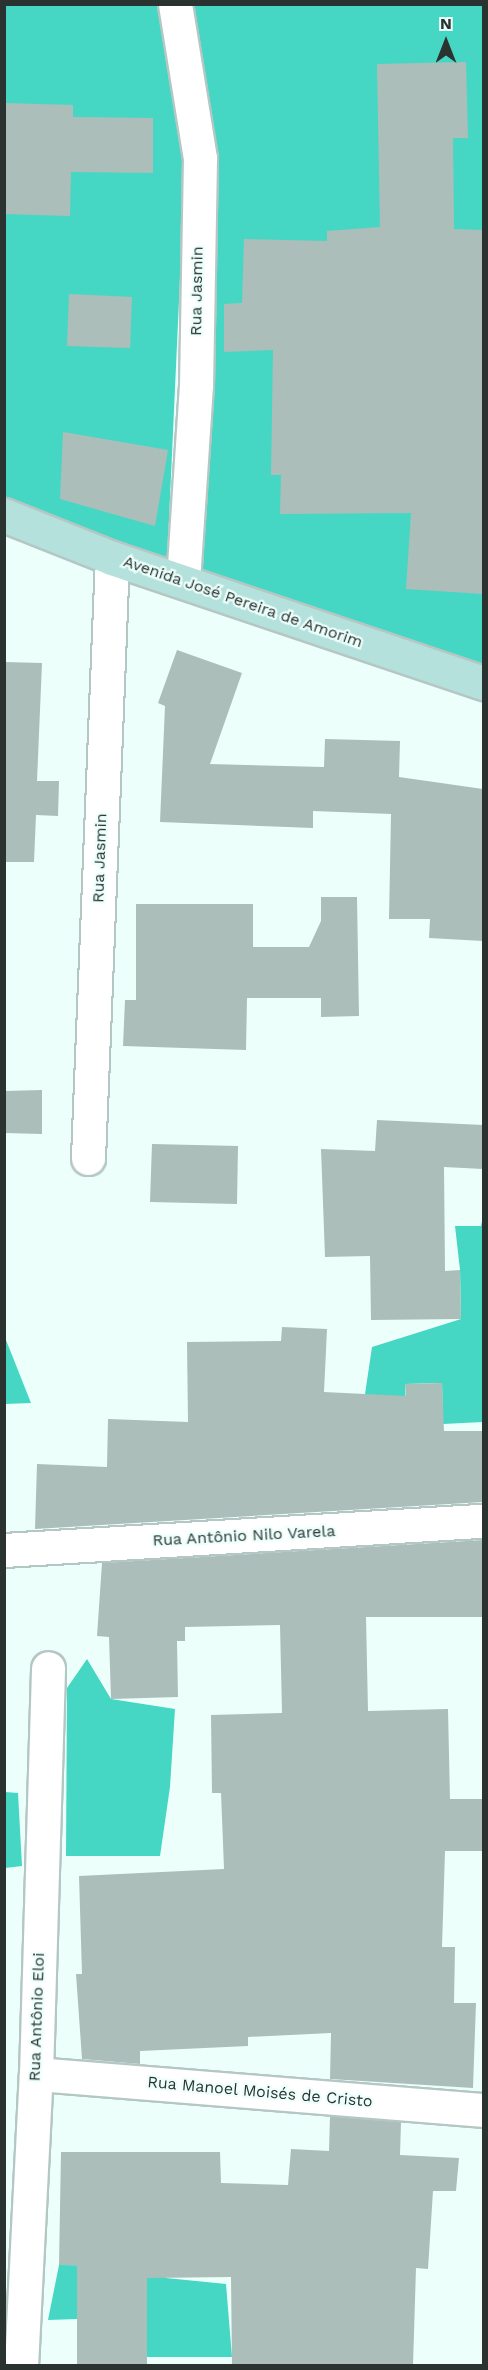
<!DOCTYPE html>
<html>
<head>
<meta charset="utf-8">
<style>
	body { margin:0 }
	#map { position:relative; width:488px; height:2370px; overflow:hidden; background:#ecfffb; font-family:"Work Sans",sans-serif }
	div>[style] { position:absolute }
	.forest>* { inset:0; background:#46d7c4 }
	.building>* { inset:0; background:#acbeba }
	.roads { filter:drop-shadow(2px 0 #b5c7c4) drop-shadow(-2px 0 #b5c7c4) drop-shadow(0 2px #b5c7c4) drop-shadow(0 -2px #b5c7c4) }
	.street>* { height:33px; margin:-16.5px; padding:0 16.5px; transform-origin:16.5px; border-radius:16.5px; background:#fff }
	.secondary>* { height:33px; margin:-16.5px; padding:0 16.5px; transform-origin:16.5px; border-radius:16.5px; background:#b4e1dc }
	span { translate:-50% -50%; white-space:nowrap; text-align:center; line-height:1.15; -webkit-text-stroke:4.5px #ecfffb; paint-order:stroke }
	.street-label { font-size:16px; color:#2b3331 }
	.frame { position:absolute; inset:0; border:6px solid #2b3331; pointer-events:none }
	.north { position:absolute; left:416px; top:12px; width:60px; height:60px; -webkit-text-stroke:4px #ecfffb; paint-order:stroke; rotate:0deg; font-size:16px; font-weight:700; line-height:24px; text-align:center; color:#2b3331 }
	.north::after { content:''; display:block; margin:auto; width:21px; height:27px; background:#2b3331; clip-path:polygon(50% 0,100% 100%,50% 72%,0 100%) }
</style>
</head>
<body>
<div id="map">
	<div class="forest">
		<i style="clip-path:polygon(4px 5px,483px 5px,483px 671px,293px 602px,194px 571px,184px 191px,167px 564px,5px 501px)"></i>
		<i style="clip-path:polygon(483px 1217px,483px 1422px,443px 1424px,442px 1383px,405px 1384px,407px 1426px,365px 1394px,372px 1347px,461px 1319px,460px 1270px,455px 1226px,481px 1226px)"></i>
		<i style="clip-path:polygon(5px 1340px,6px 1340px,31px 1403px,5px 1404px)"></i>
		<i style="clip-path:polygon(87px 1659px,111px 1699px,175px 1709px,170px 1787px,160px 1856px,66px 1856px,67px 1688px)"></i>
		<i style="clip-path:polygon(5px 1792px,18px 1793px,22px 1866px,5px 1868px)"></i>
		<i style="clip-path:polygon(59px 2265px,158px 2266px,166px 2278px,226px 2284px,232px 2357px,147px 2357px,77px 2319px,48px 2320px)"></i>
	</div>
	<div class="building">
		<i style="clip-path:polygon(466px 62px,468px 138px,453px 138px,454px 229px,483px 230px,483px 594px,406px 589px,411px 513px,280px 514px,281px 475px,271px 475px,273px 350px,224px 352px,224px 304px,242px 303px,244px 239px,327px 241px,327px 231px,380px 227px,377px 64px)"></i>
		<i style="clip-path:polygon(4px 103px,73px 105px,73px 117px,153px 118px,153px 173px,71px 172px,70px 216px,4px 214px)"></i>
		<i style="clip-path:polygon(69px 294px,132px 297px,130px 348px,67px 346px)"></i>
		<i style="clip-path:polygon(63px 432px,168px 450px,155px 526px,60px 499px)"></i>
		<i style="clip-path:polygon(177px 650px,242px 673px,210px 764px,324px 767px,325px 739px,400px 741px,399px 777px,483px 789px,483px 941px,429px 938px,430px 919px,389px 919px,391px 814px,313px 811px,313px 828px,160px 822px,165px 706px,158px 703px)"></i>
		<i style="clip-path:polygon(4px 662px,42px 663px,37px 781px,59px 781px,58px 816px,36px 815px,34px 862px,4px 862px)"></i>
		<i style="clip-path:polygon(321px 897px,357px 897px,359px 1016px,321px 1017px,321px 998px,247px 998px,246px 1050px,123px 1046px,125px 1000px,136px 1000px,136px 904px,253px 904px,253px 947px,309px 947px,321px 921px)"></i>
		<i style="clip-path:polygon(42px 1090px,42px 1134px,4px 1133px,4px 1091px)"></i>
		<i style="clip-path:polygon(377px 1120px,483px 1125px,483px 1169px,444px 1167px,445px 1271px,460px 1270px,461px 1319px,371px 1320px,370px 1256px,325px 1257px,321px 1149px,375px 1151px)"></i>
		<i style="clip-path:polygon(152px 1144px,238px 1146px,237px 1204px,150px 1202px)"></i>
		<i style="clip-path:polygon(282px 1327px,327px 1329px,324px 1392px,406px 1396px,405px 1384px,442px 1383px,444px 1431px,483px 1431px,483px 1502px,35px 1529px,37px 1464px,107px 1467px,108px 1419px,188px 1422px,187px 1342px,281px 1341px)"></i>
		<i style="clip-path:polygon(483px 1540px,483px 1617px,366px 1617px,368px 1711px,448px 1709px,450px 1799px,483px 1799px,483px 1851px,445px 1851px,442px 1947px,455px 1947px,454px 2003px,476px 2003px,473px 2088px,330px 2079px,331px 2033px,248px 2037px,248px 2046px,140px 2051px,140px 2064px,82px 2059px,76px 1974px,82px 1974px,79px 1876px,224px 1869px,221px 1793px,212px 1793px,211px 1715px,282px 1713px,280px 1625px,185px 1627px,185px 1641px,177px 1641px,178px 1697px,111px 1699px,109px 1637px,97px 1636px,102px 1563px)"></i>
		<i style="clip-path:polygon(330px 2116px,401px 2122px,400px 2155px,459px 2158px,456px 2191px,433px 2191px,428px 2269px,416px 2268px,413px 2366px,232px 2366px,231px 2277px,147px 2278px,147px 2366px,77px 2366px,77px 2265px,59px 2265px,61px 2152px,220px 2152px,221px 2183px,288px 2185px,291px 2149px,329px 2151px)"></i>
	</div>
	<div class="roads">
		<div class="street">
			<i style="left:175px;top:4px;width:156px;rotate:80.8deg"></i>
			<i style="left:200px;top:158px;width:227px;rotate:91deg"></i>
			<i style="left:196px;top:385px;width:195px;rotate:93.8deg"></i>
			<i style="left:88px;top:1158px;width:600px;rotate:-87.71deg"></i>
			<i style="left:4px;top:1550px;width:481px;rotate:-3.5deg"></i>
			<i style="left:36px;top:2074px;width:449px;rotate:4.6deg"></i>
			<i style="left:21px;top:2366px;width:292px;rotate:-87.1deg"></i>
			<i style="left:36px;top:2074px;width:406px;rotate:-88.3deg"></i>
		</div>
		<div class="secondary">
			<i style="left:4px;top:515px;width:116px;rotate:21.7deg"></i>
			<i style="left:112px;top:558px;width:392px;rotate:18.6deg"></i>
		</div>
	</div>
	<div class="street-label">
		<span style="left:197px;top:291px;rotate:-89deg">Rua Jasmin</span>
		<span style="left:243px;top:602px;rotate:19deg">Avenida José Pereira de Amorim</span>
		<span style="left:100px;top:858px;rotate:-88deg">Rua Jasmin</span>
		<span style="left:244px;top:1536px;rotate:-3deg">Rua Antônio Nilo Varela</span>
		<span style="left:37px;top:2017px;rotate:-88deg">Rua Antônio Eloi</span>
		<span style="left:260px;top:2092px;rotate:5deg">Rua Manoel Moisés de Cristo</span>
	</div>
	<div class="frame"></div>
	<div class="north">N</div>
</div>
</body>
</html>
